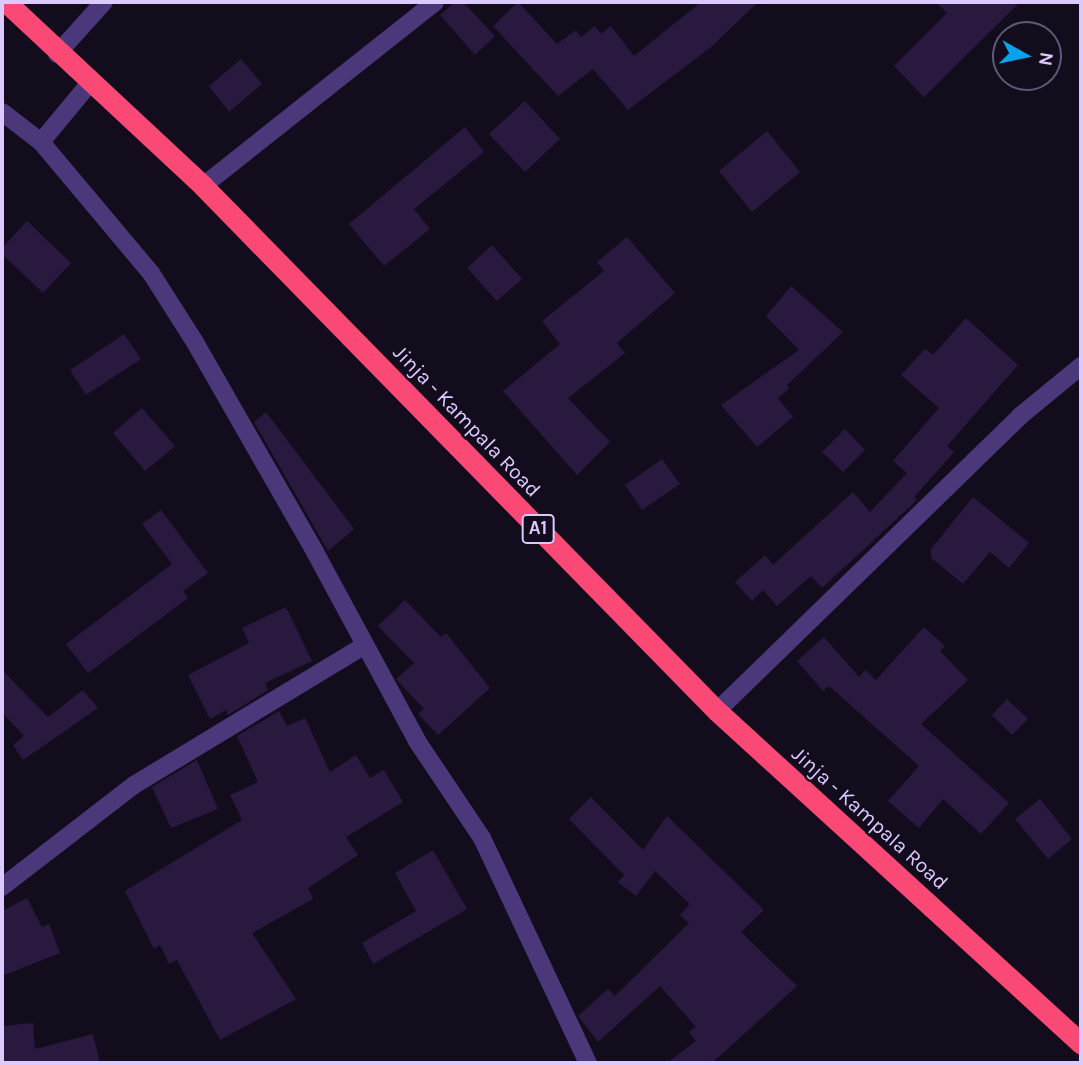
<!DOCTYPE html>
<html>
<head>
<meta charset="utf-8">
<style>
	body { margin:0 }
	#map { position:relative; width:1083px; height:1065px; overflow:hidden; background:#130c1d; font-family:Karla,sans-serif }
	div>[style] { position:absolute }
	.building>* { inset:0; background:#29193e }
	.minor>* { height:18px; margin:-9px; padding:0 9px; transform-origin:9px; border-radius:9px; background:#4a387b }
	.highway>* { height:21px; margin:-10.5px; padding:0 10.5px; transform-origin:10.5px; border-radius:10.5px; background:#fa4975 }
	span { translate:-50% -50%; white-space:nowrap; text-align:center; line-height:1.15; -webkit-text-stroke:5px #130c1d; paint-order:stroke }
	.shield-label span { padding:2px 5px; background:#130c1d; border:2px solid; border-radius:5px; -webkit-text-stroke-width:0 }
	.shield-label { font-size:19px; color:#dccafe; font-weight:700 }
	.street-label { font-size:21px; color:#dccafe }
	.frame { position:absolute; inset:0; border:4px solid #dccafe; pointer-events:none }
	.north { position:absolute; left:992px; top:21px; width:70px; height:70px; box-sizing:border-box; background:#130c1d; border:2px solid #635877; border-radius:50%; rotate:99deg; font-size:19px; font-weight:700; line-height:28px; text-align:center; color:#dccafe }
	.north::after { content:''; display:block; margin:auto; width:24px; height:32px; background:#06a2ed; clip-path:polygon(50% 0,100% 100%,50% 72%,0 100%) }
</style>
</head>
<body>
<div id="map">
	<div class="building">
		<i style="clip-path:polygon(455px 2px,463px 2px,495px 36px,475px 55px,440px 15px)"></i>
		<i style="clip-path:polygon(518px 2px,557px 44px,576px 30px,581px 37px,595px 26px,601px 34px,611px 26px,634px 56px,701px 2px,758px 2px,711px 47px,628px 110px,593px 69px,558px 96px,493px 26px)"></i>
		<i style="clip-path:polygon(936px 2px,1020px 2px,924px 97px,894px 66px,947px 13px)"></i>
		<i style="clip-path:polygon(241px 59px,262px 84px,229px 112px,209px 86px)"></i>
		<i style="clip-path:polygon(525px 101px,560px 139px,525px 172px,489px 134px)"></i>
		<i style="clip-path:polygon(465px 127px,484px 152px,414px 209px,430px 229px,384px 266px,349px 224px)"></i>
		<i style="clip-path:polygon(767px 131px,800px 172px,752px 212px,719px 171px)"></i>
		<i style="clip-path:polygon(27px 221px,71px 263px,43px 293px,2px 254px,2px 248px)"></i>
		<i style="clip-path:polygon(627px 237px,675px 293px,617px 343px,625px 353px,568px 398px,610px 442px,577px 475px,503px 391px,560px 344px,542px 321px,604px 271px,597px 262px)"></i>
		<i style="clip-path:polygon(492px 245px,522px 279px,497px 301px,467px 268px)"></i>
		<i style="clip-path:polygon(791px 286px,843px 332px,787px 385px,789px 389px,778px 398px,793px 417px,757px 447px,721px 405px,799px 350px,766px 316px)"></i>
		<i style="clip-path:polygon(966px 318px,1018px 365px,947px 446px,954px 452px,914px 497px,917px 500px,822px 588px,811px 576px,777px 606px,763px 590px,752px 601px,735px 582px,765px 555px,773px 565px,853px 492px,870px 512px,907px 473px,893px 461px,939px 408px,901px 375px,925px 349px,933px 355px)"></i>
		<i style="clip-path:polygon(124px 334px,141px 359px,86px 395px,70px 370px)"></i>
		<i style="clip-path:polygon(142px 408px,175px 446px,145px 471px,113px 433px)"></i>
		<i style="clip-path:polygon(266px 412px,354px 529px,328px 551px,254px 422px)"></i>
		<i style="clip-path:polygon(845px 429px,865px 450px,843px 472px,822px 452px)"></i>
		<i style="clip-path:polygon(662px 459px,680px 484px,642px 510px,625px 485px)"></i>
		<i style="clip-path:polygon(973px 497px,1029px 543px,1009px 568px,990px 552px,963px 584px,931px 558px,931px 549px)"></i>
		<i style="clip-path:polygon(161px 510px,208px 573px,183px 591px,188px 598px,88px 673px,66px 644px,172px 564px,142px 524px)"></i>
		<i style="clip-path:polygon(405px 600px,441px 637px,446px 633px,490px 688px,438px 735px,418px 714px,424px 709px,396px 679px,414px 663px,378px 626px)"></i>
		<i style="clip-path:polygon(286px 607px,312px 661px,265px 683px,268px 690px,228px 715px,226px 710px,210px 719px,188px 675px,249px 643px,242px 628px)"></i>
		<i style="clip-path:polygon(924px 627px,945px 646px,940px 651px,968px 680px,921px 724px,1009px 803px,981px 834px,943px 799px,919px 828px,888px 801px,919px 766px,829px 686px,823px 691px,797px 661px,824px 637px,859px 677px,865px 670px,876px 680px)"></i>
		<i style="clip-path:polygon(2px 670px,48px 717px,83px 690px,98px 708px,23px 760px,13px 745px,24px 736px,2px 712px)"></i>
		<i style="clip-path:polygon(1007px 699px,1028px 719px,1012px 735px,992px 715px)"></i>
		<i style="clip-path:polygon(279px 711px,287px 726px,305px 718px,330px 772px,356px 755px,370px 778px,384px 770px,403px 802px,346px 837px,358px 855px,308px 888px,313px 899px,252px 933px,296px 999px,220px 1040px,177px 960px,169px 964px,160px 945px,154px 949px,125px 891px,242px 820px,230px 795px,258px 782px,237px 736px)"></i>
		<i style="clip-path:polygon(197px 760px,218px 809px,171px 828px,152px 787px)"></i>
		<i style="clip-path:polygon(591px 797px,643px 850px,667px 816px,764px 910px,741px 932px,797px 986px,712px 1063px,667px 1063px,696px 1041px,689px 1032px,696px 1027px,660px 986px,598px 1042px,578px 1016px,608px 989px,615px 996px,689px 923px,680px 915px,690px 904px,655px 871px,636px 896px,618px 882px,624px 875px,569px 819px)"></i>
		<i style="clip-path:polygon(1040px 799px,1072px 839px,1048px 859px,1015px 819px)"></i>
		<i style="clip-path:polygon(433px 850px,467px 909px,373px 964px,362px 943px,416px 911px,395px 873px)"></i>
		<i style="clip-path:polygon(27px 898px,42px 927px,49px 924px,60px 953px,2px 976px,2px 911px)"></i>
		<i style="clip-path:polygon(33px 1023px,35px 1049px,93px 1034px,100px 1063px,2px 1063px,2px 1026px)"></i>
	</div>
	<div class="minor">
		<i style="left:57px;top:54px;width:70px;rotate:-47.9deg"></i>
		<i style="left:2px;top:112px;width:49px;rotate:37.6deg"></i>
		<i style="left:41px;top:142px;width:75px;rotate:-50.4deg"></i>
		<i style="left:41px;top:142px;width:171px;rotate:50deg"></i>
		<i style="left:151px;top:273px;width:84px;rotate:57.6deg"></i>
		<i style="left:196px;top:344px;width:240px;rotate:60.2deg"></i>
		<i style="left:315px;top:552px;width:215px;rotate:61.6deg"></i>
		<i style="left:417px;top:741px;width:117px;rotate:56.2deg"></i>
		<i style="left:482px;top:838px;width:249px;rotate:64.8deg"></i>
		<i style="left:203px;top:186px;width:296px;rotate:-38.4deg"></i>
		<i style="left:717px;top:711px;width:423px;rotate:-44.2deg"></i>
		<i style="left:1020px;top:416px;width:79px;rotate:-39.3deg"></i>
		<i style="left:2px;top:887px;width:167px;rotate:-37.7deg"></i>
		<i style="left:134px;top:785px;width:270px;rotate:-31.2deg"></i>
	</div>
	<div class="highway">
		<i style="left:6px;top:2px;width:270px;rotate:43deg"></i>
		<i style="left:203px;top:186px;width:735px;rotate:45.61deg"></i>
		<i style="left:717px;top:711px;width:493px;rotate:42.4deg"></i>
	</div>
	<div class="shield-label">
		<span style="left:538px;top:529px">A1</span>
	</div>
	<div class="street-label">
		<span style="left:467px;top:421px;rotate:46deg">Jinja - Kampala Road</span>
		<span style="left:870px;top:818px;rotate:42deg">Jinja - Kampala Road</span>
	</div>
	<div class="frame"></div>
	<div class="north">N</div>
</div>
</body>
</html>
